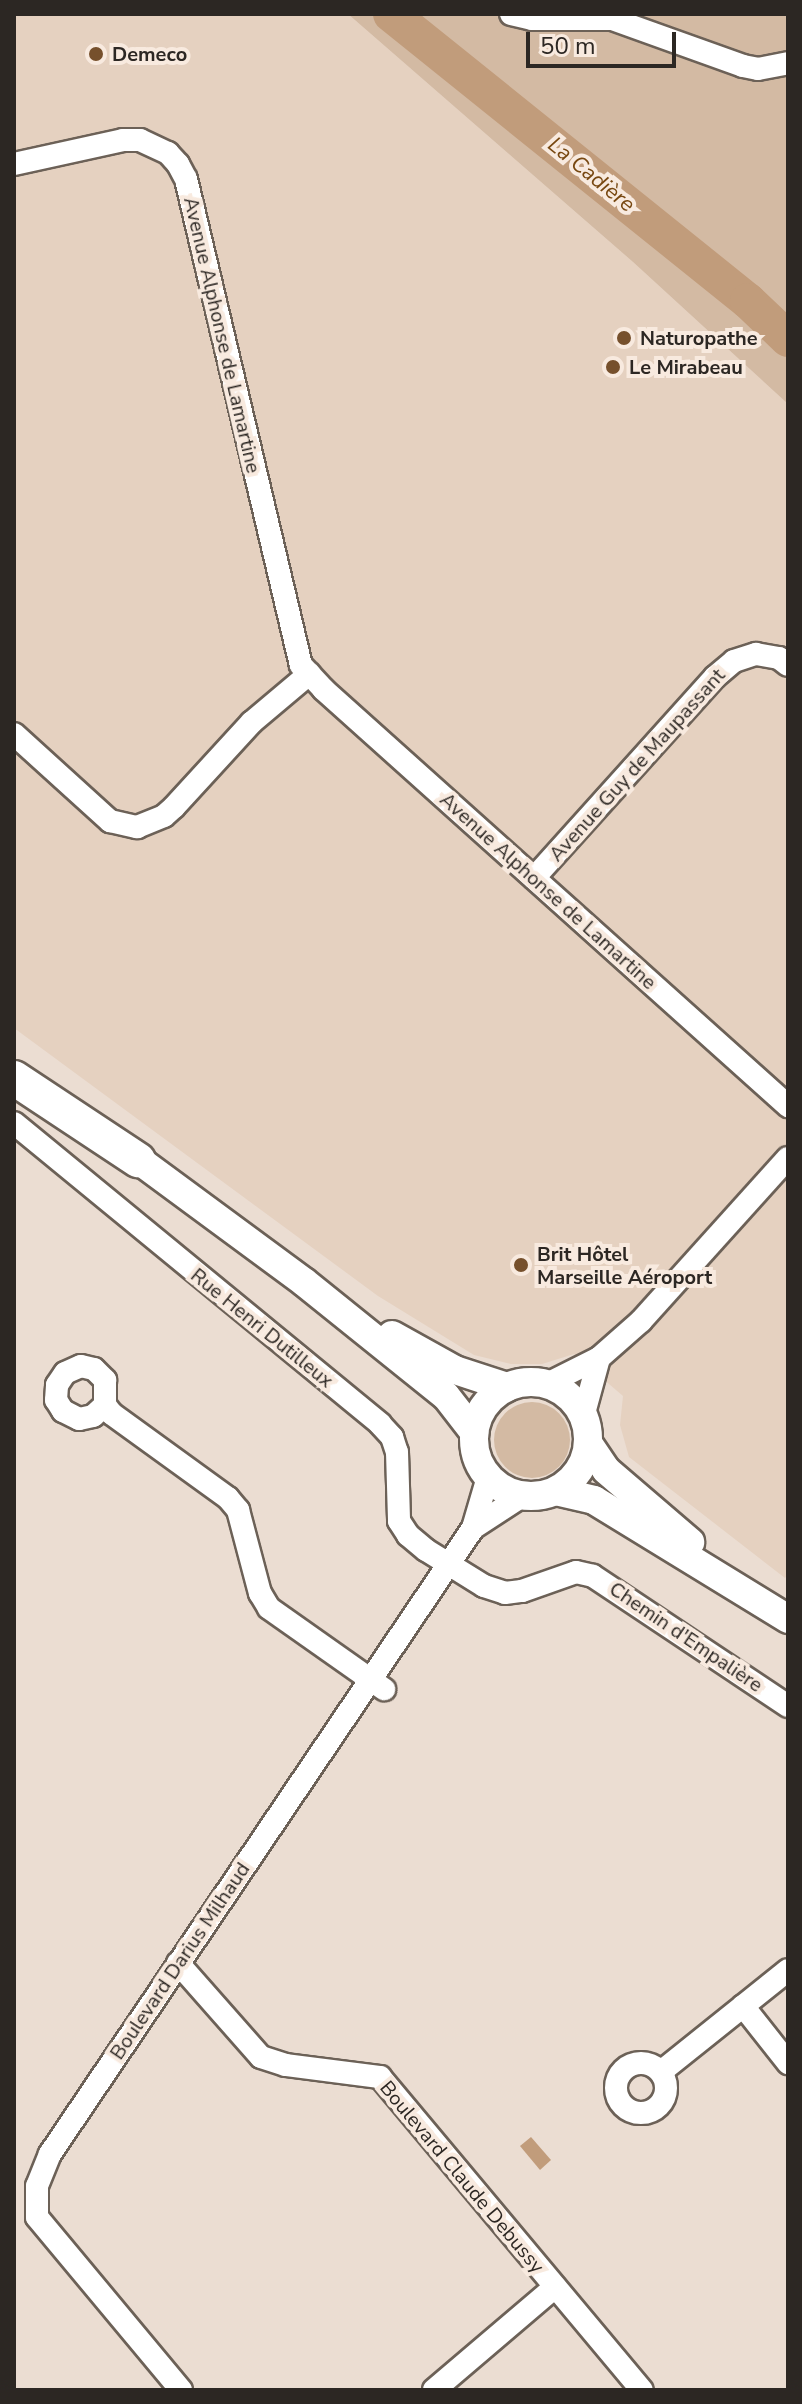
<!DOCTYPE html>
<html>
<head>
<meta charset="utf-8">
<style>
	body { margin:0 }
	#map { position:relative; width:802px; height:2404px; overflow:hidden; background:#ebddd2; font-family:"Nunito Sans",sans-serif }
	div>[style] { position:absolute }
	.built>* { inset:0; background:#e5d1c0 }
	.green>* { inset:0; background:#d3baa3 }
	.round { border-radius:50% }
	.water>* { inset:0; background:#c19c7b }
	.river>* { height:36px; margin:-18px; padding:0 18px; transform-origin:18px; border-radius:18px; background:#c19c7b }
	.roads { filter:drop-shadow(2px 0 #6c6157) drop-shadow(-2px 0 #6c6157) drop-shadow(0 2px #6c6157) drop-shadow(0 -2px #6c6157) }
	.minor>* { height:22px; margin:-11px; padding:0 11px; transform-origin:11px; border-radius:11px; background:#fff }
	.minor>.ring { margin:-11px; padding:0; box-sizing:content-box; background:none; border:22px solid #fff; border-radius:50% }
	.major>* { height:28px; margin:-14px; padding:0 14px; transform-origin:14px; border-radius:14px; background:#fff }
	.major>.ring { margin:-14px; padding:0; box-sizing:content-box; background:none; border:28px solid #fff; border-radius:50% }
	.highway>* { height:34px; margin:-17px; padding:0 17px; transform-origin:17px; border-radius:17px; background:#fff }
	.dots>* { width:22px; height:22px; translate:-50% -50%; box-sizing:border-box; border:4px solid #f8eadf; border-radius:50% }
	span { translate:-50% -50%; white-space:nowrap; text-align:center; line-height:1.15; -webkit-text-stroke:8px #f8eadf; paint-order:stroke }
	.poi-label { font-size:20px; color:#2c2723; font-weight:700 }
	.left { translate:0 -50%; text-align:left }
	.street-label { font-size:20px; color:#2c2723 }
	.water-label { font-size:22px; color:#784811; font-style:italic }
	.frame { position:absolute; inset:0; border:16px solid #2c2723; pointer-events:none }
	.scale { position:absolute; left:526px; top:32px; width:150px; height:36px; box-sizing:border-box; border:4px solid #2c2723; border-top:0; padding-left:10px; font-size:24px; line-height:28px; white-space:nowrap; color:#2c2723; -webkit-text-stroke:6px #f8eadf; paint-order:stroke }
</style>
</head>
<body>
<div id="map">
	<div class="built">
		<i style="clip-path:polygon(14px 14px,348px 14px,633px 262px,788px 404px,788px 1574px,785px 1578px,629px 1457px,620px 1425px,623px 1396px,574px 1354px,542px 1364px,511px 1364px,474px 1355px,378px 1296px,14px 1028px)"></i>
	</div>
	<div class="green">
		<i style="clip-path:polygon(348px 14px,788px 14px,788px 404px,633px 262px)"></i>
		<i class="round" style="left:494px;top:1402px;width:76px;height:76px"></i>
	</div>
	<div class="water">
		<i style="clip-path:polygon(531px 2137px,551px 2160px,540px 2170px,520px 2146px)"></i>
	</div>
	<div class="river">
		<i style="left:391px;top:14px;width:458px;rotate:38.8deg"></i>
		<i style="left:748px;top:301px;width:55px;rotate:43.5deg"></i>
	</div>
	<div class="roads">
		<div class="minor">
			<i style="left:511px;top:14px;width:22px;rotate:13deg"></i>
			<i style="left:532px;top:19px;width:80px"></i>
			<i style="left:612px;top:19px;width:139px;rotate:19.7deg"></i>
			<i style="left:743px;top:66px;width:15px;rotate:11deg"></i>
			<i style="left:758px;top:69px;width:31px;rotate:-11deg"></i>
			<i style="left:14px;top:164px;width:112px;rotate:-12.4deg"></i>
			<i style="left:123px;top:140px;width:17px"></i>
			<i style="left:140px;top:140px;width:31px;rotate:25deg"></i>
			<i style="left:168px;top:153px;width:15px;rotate:48deg"></i>
			<i style="left:178px;top:164px;width:17px;rotate:62deg"></i>
			<i style="left:186px;top:179px;width:499px;rotate:76.7deg"></i>
			<i style="left:301px;top:665px;width:33px;rotate:47deg"></i>
			<i style="left:323px;top:689px;width:625px;rotate:41.88deg"></i>
			<i style="left:14px;top:734px;width:130px;rotate:42.2deg"></i>
			<i style="left:110px;top:821px;width:28px;rotate:13deg"></i>
			<i style="left:137px;top:827px;width:29px;rotate:-22deg"></i>
			<i style="left:164px;top:816px;width:13px;rotate:-42deg"></i>
			<i style="left:174px;top:807px;width:115px;rotate:-47.5deg"></i>
			<i style="left:252px;top:722px;width:75px;rotate:-40.1deg"></i>
			<i style="left:534px;top:878px;width:270px;rotate:-48deg"></i>
			<i style="left:715px;top:677px;width:25px;rotate:-40deg"></i>
			<i style="left:734px;top:661px;width:23px;rotate:-18deg"></i>
			<i style="left:756px;top:654px;width:23px;rotate:10deg"></i>
			<i style="left:779px;top:658px;width:11px;rotate:38deg"></i>
			<i style="left:14px;top:1123px;width:474px;rotate:39.4deg"></i>
			<i style="left:380px;top:1424px;width:18px;rotate:47deg"></i>
			<i style="left:392px;top:1437px;width:16px;rotate:72deg"></i>
			<i style="left:397px;top:1452px;width:69px;rotate:88.3deg"></i>
			<i style="left:399px;top:1521px;width:17px;rotate:57deg"></i>
			<i style="left:408px;top:1535px;width:23px;rotate:40deg"></i>
			<i style="left:426px;top:1550px;width:68px;rotate:31.8deg"></i>
			<i style="left:484px;top:1586px;width:22px;rotate:18deg"></i>
			<i style="left:505px;top:1593px;width:17px;rotate:-7deg"></i>
			<i style="left:522px;top:1591px;width:57px;rotate:-19.4deg"></i>
			<i style="left:576px;top:1572px;width:17px;rotate:13deg"></i>
			<i style="left:593px;top:1576px;width:234px;rotate:33.7deg"></i>
			<i style="left:547px;top:1384px;width:58px;rotate:-26.6deg"></i>
			<i style="left:599px;top:1358px;width:56px;rotate:-41.4deg"></i>
			<i style="left:641px;top:1321px;width:219px;rotate:-48deg"></i>
			<i style="left:105px;top:1405px;width:16px;rotate:137deg"></i>
			<i style="left:93px;top:1416px;width:14px;rotate:168deg"></i>
			<i style="left:79px;top:1419px;width:18px;rotate:-153deg"></i>
			<i style="left:63px;top:1411px;width:13px;rotate:-122deg"></i>
			<i style="left:56px;top:1400px;width:15px;rotate:-86deg"></i>
			<i style="left:57px;top:1385px;width:14px;rotate:-56deg"></i>
			<i style="left:65px;top:1373px;width:17px;rotate:-24deg"></i>
			<i style="left:81px;top:1366px;width:13px;rotate:13deg"></i>
			<i style="left:94px;top:1369px;width:16px;rotate:45deg"></i>
			<i style="left:105px;top:1380px;width:25px;rotate:90deg"></i>
			<i style="left:105px;top:1405px;width:11px;rotate:52deg"></i>
			<i style="left:112px;top:1414px;width:143px;rotate:35.9deg"></i>
			<i style="left:228px;top:1498px;width:16px;rotate:50deg"></i>
			<i style="left:238px;top:1510px;width:86px;rotate:75.2deg"></i>
			<i style="left:260px;top:1593px;width:17px;rotate:59deg"></i>
			<i style="left:269px;top:1608px;width:141px;rotate:35.2deg"></i>
			<i style="left:583px;top:1417px;width:61px;rotate:-74.8deg"></i>
			<i style="left:473px;top:1528px;width:59px;rotate:-33.1deg"></i>
			<i style="left:178px;top:1963px;width:125px;rotate:48.6deg"></i>
			<i style="left:261px;top:2057px;width:26px;rotate:18deg"></i>
			<i style="left:286px;top:2065px;width:95px;rotate:7.3deg"></i>
			<i style="left:380px;top:2077px;width:408px;rotate:50.1deg"></i>
			<i style="left:743px;top:2006px;width:73px;rotate:51.7deg"></i>
			<i class="ring" style="left:616px;top:2063px;width:28px;height:28px"></i>
			<i style="left:662px;top:2071px;width:161px;rotate:-38.7deg"></i>
			<i style="left:181px;top:2390px;width:225px;rotate:-129.8deg"></i>
			<i style="left:37px;top:2217px;width:31px;rotate:-90deg"></i>
			<i style="left:37px;top:2186px;width:35px;rotate:-68deg"></i>
			<i style="left:50px;top:2154px;width:756px;rotate:-55.95deg"></i>
			<i style="left:473px;top:1528px;width:53px;rotate:-73.6deg"></i>
			<i style="left:434px;top:2390px;width:159px;rotate:-40.4deg"></i>
		</div>
		<div class="major">
			<i style="left:121px;top:1147px;width:227px;rotate:36.4deg"></i>
			<i style="left:304px;top:1282px;width:182px;rotate:38.8deg"></i>
			<i style="left:446px;top:1396px;width:46px;rotate:52.1deg"></i>
			<i style="left:392px;top:1335px;width:72px;rotate:29.1deg"></i>
			<i style="left:455px;top:1370px;width:55px;rotate:18.1deg"></i>
			<i class="ring" style="left:474px;top:1382px;width:86px;height:86px"></i>
			<i style="left:588px;top:1443px;width:32px;rotate:56deg"></i>
			<i style="left:606px;top:1470px;width:111px;rotate:40.6deg"></i>
			<i style="left:556px;top:1491px;width:39px;rotate:13deg"></i>
			<i style="left:594px;top:1500px;width:228px;rotate:31.5deg"></i>
		</div>
		<div class="highway">
			<i style="left:14px;top:1078px;width:149px;rotate:33.5deg"></i>
		</div>
	</div>
	<div class="dots">
		<i style="left:96px;top:54px;background:#76502c"></i>
		<i style="left:624px;top:338px;background:#76502c"></i>
		<i style="left:613px;top:367px;background:#76502c"></i>
		<i style="left:521px;top:1265px;background:#76502c"></i>
	</div>
	<div class="poi-label">
		<span class="left" style="left:112px;top:54px">Demeco</span>
		<span class="left" style="left:640px;top:338px">Naturopathe</span>
		<span class="left" style="left:629px;top:367px">Le Mirabeau</span>
		<span class="left" style="left:537px;top:1266px">Brit Hôtel<br>Marseille Aéroport</span>
	</div>
	<div class="street-label">
		<span style="left:222px;top:335px;rotate:77deg">Avenue Alphonse de Lamartine</span>
		<span style="left:637px;top:765px;rotate:-48deg">Avenue Guy de Maupassant</span>
		<span style="left:548px;top:891px;rotate:42deg">Avenue Alphonse de Lamartine</span>
		<span style="left:262px;top:1328px;rotate:39deg">Rue Henri Dutilleux</span>
		<span style="left:686px;top:1637px;rotate:34deg">Chemin d'Empalière</span>
		<span style="left:180px;top:1961px;rotate:-56deg">Boulevard Darius Milhaud</span>
		<span style="left:462px;top:2177px;rotate:50deg">Boulevard Claude Debussy</span>
	</div>
	<div class="water-label">
		<span style="left:591px;top:175px;rotate:39deg">La Cadière</span>
	</div>
	<div class="frame"></div>
	<div class="scale">50 m</div>
</div>
</body>
</html>
